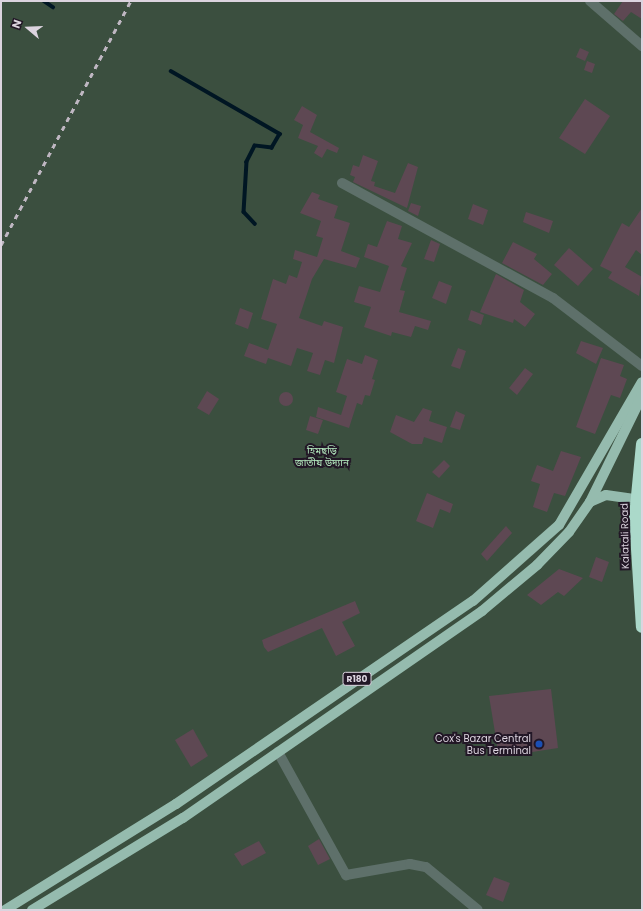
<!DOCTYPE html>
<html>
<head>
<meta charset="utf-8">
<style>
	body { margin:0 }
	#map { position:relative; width:643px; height:911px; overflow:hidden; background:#2c2030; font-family:Poppins,"Noto Sans Bengali",sans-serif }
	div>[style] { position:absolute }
	.green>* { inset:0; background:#3b4f3f }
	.stream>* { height:3.5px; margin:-1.75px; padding:0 1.75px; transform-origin:1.75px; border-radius:1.75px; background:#001623 }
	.building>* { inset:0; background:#5e4853 }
	.round { border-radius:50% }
	.minor>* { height:10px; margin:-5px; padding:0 5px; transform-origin:5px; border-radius:5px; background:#5e706a }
	.major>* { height:10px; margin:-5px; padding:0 5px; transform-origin:5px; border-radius:5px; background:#95bbae }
	.highway>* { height:12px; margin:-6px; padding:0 6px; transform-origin:6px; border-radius:6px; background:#abd9ca }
	.rail>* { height:3px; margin-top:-1.5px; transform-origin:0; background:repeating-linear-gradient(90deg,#bfb7c2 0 5px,transparent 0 10px) }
	.dots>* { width:11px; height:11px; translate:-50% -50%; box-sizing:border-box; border:2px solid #221726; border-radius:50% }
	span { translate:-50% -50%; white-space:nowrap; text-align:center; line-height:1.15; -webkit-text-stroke:4px #221726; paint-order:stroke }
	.shield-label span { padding:1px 3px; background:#221726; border:1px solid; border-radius:3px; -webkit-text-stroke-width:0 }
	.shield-label { font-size:9px; color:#dcd4df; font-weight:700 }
	.park-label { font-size:10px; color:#b6ecc0 }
	.street-label { font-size:10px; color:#dcd4df }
	.poi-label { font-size:10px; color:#dcd4df }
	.right { translate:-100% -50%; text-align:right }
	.frame { position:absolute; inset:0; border:2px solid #dcd4df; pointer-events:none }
	.north { position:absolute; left:8px; top:8px; width:40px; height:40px; -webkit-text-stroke:3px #221726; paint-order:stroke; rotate:289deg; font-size:11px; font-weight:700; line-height:16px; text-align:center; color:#dcd4df }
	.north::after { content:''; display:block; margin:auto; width:14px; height:18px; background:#dcd4df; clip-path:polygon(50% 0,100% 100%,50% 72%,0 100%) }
</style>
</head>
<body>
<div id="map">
	<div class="green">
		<i style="clip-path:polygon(1px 1px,642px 1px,642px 910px,1px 910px)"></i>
	</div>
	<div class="stream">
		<i style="left:44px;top:1px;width:11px;rotate:34deg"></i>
		<i style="left:171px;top:71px;width:126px;rotate:30deg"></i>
		<i style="left:280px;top:134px;width:16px;rotate:120deg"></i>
		<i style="left:272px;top:148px;width:17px;rotate:-173deg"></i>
		<i style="left:255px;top:146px;width:18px;rotate:117deg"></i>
		<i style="left:247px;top:162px;width:50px;rotate:93.4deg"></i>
		<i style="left:244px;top:212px;width:16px;rotate:47deg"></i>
	</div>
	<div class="building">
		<i style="clip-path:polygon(623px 1px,642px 1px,642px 19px,631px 12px,623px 21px,614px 14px)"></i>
		<i style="clip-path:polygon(580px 48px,589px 52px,585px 61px,576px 57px)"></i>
		<i style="clip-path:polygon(587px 61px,595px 64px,592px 73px,584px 70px)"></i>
		<i style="clip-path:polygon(585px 99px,610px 116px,585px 154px,559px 138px)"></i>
		<i style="clip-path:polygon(302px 106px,317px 115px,310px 132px,339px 148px,337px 153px,327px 149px,322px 158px,314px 153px,318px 146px,298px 138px,303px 125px,294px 120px)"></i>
		<i style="clip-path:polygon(363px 155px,378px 161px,371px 181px,375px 182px,374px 186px,395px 193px,408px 163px,418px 167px,407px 208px,353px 182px,355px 177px,350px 175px,353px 165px,359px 167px)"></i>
		<i style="clip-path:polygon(312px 192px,320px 195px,318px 199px,338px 206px,334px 218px,350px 223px,341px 251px,360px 258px,356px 268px,324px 259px,312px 279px,299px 318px,322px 326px,324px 321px,343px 327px,334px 363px,325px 360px,320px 375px,307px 371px,313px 353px,297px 348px,291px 366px,268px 358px,266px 364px,244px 356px,249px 343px,268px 350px,277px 324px,261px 319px,273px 279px,286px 284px,289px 275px,297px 278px,302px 262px,293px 259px,295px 250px,317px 257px,323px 238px,316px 236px,321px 221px,300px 213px)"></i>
		<i style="clip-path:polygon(411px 203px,421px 206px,418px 216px,408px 211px)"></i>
		<i style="clip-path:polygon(473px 204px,488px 210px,483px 225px,468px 219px)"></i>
		<i style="clip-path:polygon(642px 208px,642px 255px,636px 250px,625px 267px,642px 277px,639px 296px,608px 278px,612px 272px,600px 266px,622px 223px,629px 227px)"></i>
		<i style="clip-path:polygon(526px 212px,553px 221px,549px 233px,523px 222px)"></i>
		<i style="clip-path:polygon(387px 221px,402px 226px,398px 239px,412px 243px,401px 266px,407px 268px,400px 290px,405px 291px,399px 312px,431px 321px,428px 330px,415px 326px,411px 337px,392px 332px,391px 336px,364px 327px,371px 307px,354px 302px,359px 286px,380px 292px,389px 266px,364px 257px,368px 244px,377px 247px)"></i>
		<i style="clip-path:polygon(431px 240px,440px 244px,434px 262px,424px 259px)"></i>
		<i style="clip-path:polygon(513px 242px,537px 254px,534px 259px,552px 274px,543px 285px,502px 263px)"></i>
		<i style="clip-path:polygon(569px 248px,593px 269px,578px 286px,554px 265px)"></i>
		<i style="clip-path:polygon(496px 274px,524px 290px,520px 302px,535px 314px,525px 327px,514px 319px,513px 323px,480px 312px)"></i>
		<i style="clip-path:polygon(439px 281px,452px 286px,446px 304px,432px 298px)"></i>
		<i style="clip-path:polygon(240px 308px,253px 313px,248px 329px,235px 324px)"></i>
		<i style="clip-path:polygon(471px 310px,484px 315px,481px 325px,468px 320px)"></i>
		<i style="clip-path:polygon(581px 341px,603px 348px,596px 364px,576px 353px)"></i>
		<i style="clip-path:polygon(458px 348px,466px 351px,460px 369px,451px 366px)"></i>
		<i style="clip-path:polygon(365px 355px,378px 360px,372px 379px,375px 380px,370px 396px,365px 395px,362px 405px,357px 403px,349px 428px,316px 417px,318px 407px,341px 415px,347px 396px,336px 392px,347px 359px,362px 364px)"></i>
		<i style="clip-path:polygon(601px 358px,624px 365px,620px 376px,627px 379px,620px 398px,611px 395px,595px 434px,576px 427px)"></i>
		<i style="clip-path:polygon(525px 368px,533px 374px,517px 395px,509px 388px)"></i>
		<i style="clip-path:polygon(207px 391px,219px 399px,209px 415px,197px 408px)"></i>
		<i class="round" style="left:279px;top:392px;width:14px;height:14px"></i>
		<i style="clip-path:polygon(423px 408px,432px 411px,429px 421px,447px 427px,442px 443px,424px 437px,422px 444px,412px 444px,390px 432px,396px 415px,414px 422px)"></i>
		<i style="clip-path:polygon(456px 411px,465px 415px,460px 430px,450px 427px)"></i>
		<i style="clip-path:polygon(310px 416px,323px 420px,318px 434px,306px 430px)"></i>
		<i style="clip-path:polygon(561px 451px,581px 457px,565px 496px,554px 493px,547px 512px,533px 507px,540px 484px,531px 481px,537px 465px,553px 471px)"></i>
		<i style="clip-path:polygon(444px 460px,450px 466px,439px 478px,432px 472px)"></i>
		<i style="clip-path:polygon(427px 493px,453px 504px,450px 513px,440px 509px,433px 528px,416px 521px)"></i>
		<i style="clip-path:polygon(506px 526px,512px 533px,487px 561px,481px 554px)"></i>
		<i style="clip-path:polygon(596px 557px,609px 562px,602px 582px,589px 577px)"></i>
		<i style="clip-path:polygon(559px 569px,583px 578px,564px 596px,558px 592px,541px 605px,527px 595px)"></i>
		<i style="clip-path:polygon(355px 601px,360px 613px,342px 622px,355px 646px,336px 656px,322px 628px,268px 652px,264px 647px,262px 640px)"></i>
		<i style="clip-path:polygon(551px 689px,558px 748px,499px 757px,489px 696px)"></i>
		<i style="clip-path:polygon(193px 729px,208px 756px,191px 767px,175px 740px)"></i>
		<i style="clip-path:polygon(319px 839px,330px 859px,318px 865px,308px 846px)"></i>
		<i style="clip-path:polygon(259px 841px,266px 853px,242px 866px,234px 854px)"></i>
		<i style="clip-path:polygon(494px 877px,510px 883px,503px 902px,486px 895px)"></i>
	</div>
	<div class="minor">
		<i style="left:590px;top:1px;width:69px;rotate:40.9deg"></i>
		<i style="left:342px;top:183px;width:240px;rotate:28.6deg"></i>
		<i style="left:553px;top:298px;width:112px;rotate:37.4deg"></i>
		<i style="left:278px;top:752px;width:141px;rotate:61.1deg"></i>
		<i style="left:346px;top:875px;width:65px;rotate:-9.8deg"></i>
		<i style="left:410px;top:864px;width:16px;rotate:11deg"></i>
		<i style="left:426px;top:867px;width:67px;rotate:39.6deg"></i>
	</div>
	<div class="major">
		<i style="left:590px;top:502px;width:17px;rotate:-24deg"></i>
		<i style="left:606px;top:495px;width:30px;rotate:8deg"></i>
		<i style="left:5px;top:910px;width:201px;rotate:-31.8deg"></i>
		<i style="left:176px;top:804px;width:360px;rotate:-34.4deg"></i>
		<i style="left:473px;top:601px;width:115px;rotate:-41.5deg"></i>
		<i style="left:559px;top:525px;width:165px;rotate:-59.9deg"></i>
		<i style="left:32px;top:910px;width:177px;rotate:-31.4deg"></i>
		<i style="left:183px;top:818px;width:364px;rotate:-34.7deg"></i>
		<i style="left:482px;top:611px;width:72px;rotate:-39.9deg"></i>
		<i style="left:537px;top:565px;width:46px;rotate:-45.9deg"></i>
		<i style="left:569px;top:532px;width:37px;rotate:-55deg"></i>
		<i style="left:590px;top:502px;width:118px;rotate:-63.9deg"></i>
	</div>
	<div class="highway">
		<i style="left:642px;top:444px;width:73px;rotate:95.5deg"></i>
		<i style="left:635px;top:517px;width:110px;rotate:86.4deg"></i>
	</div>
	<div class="rail">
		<i style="left:1px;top:245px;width:276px;rotate:-62deg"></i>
	</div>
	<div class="dots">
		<i style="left:539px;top:744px;background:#1a4fb4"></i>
	</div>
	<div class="shield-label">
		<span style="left:357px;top:679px">R180</span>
	</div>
	<div class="park-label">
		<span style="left:322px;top:456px">হিমছড়ি<br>জাতীয় উদ্যান</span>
	</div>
	<div class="street-label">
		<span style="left:625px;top:536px;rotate:-91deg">Kalatali Road</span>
	</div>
	<div class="poi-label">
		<span class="right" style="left:531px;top:744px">Cox's Bazar Central<br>Bus Terminal</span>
	</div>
	<div class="frame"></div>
	<div class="north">N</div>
</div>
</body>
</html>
